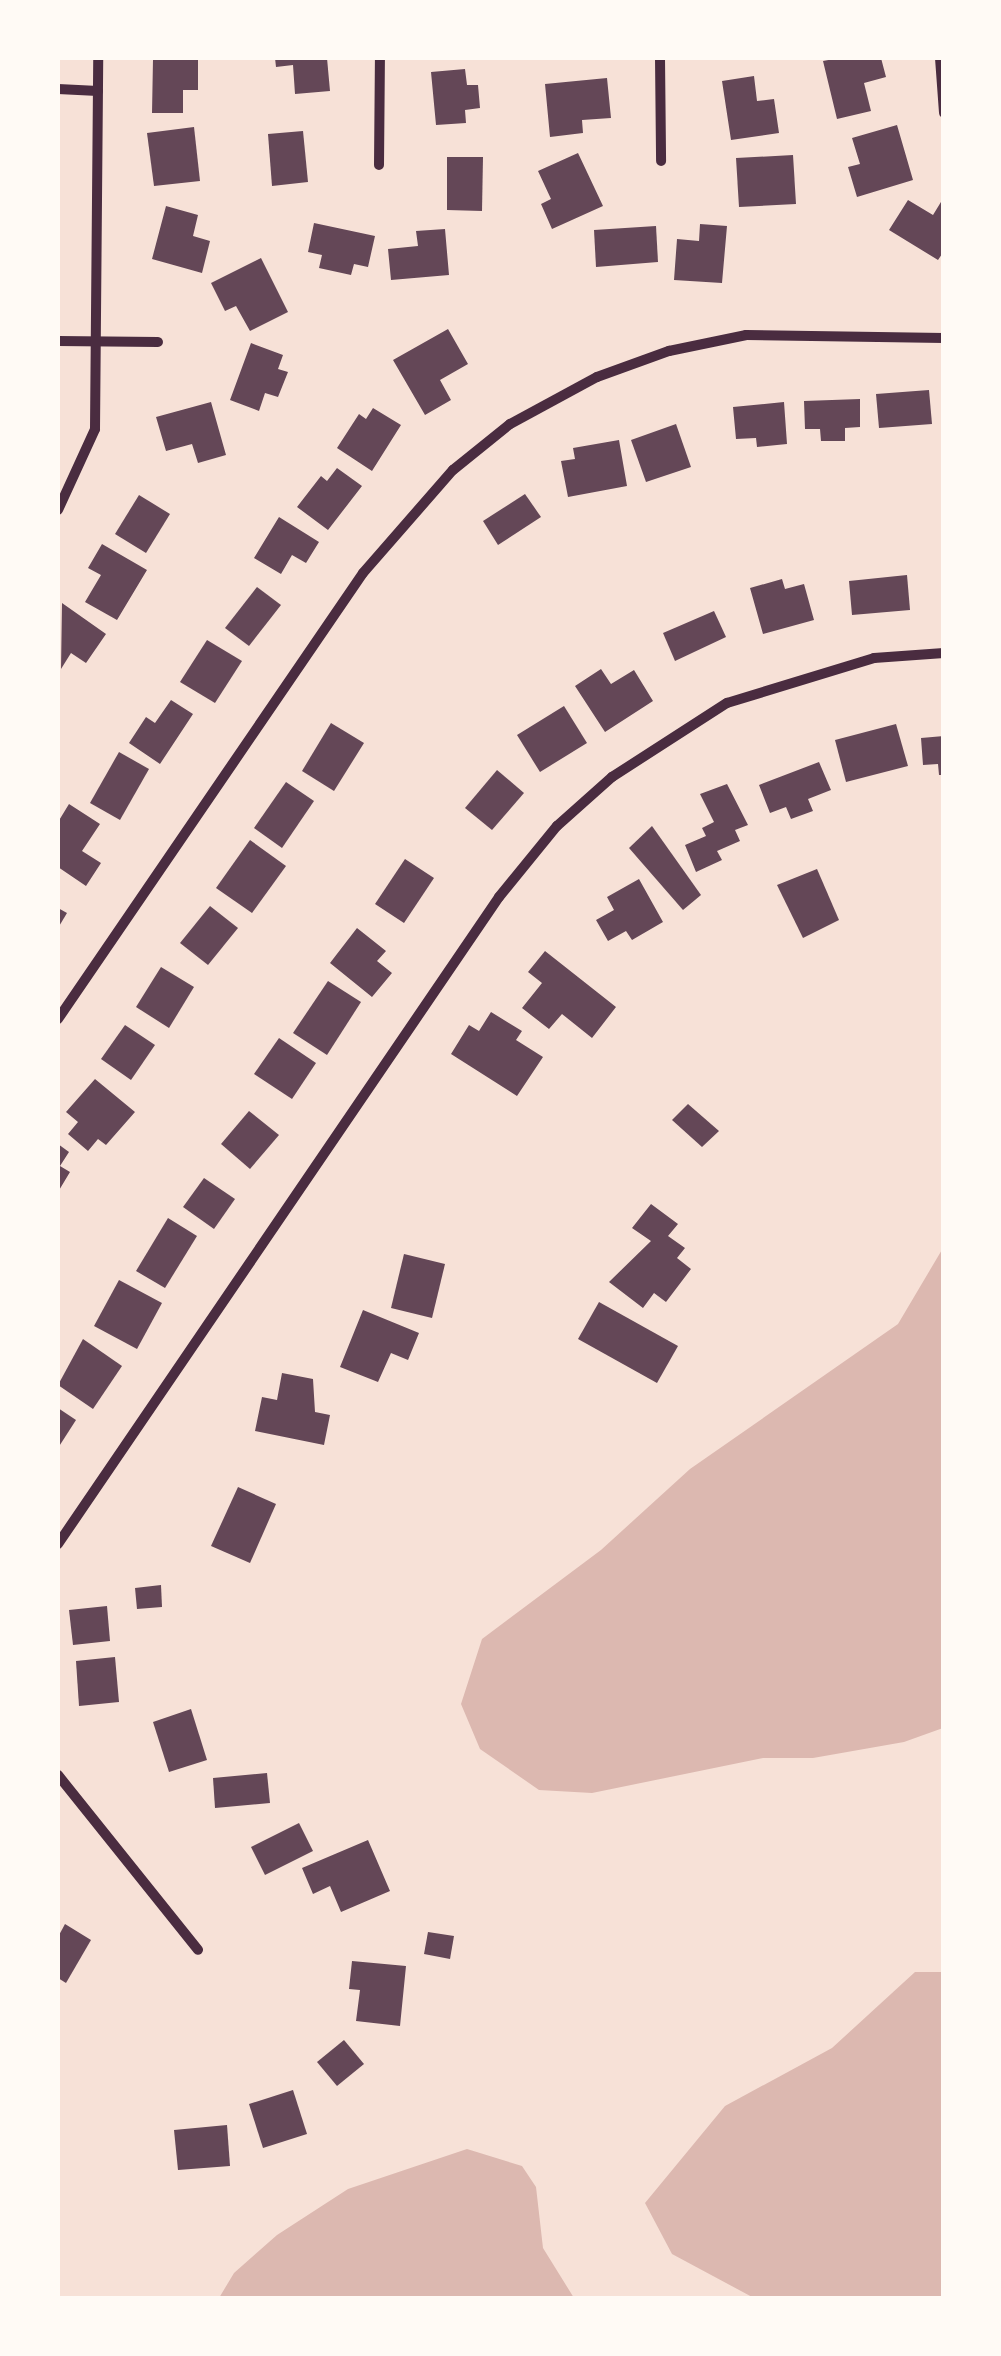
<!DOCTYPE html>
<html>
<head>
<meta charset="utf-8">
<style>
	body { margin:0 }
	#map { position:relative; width:1001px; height:2356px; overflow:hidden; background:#f7e1d7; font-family:Literata,serif }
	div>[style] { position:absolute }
	.water>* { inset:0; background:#dcb8b0 }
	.building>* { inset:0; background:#644757 }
	.minor>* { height:10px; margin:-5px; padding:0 5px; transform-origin:5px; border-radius:5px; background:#4a2c40 }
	span { translate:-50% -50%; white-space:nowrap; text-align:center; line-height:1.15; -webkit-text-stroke:8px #fffaf5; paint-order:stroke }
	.frame { position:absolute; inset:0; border:60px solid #fffaf5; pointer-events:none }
</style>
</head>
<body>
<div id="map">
	<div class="water">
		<i style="clip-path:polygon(943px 1248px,943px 1728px,904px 1742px,813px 1758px,763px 1758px,592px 1793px,539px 1790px,480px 1749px,461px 1704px,482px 1639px,601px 1550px,690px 1469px,898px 1324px)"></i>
		<i style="clip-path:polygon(915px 1972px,943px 1972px,943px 2298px,754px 2298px,672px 2254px,645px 2203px,725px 2106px,832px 2048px)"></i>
		<i style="clip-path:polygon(467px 2149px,522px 2166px,536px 2187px,543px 2248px,574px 2298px,219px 2298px,234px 2273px,277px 2235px,348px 2189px)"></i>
	</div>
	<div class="building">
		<i style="clip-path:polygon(275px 58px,327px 58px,330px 91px,295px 94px,293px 65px,276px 67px)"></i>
		<i style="clip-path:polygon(839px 58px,881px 58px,886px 77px,864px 83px,871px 111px,837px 119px,823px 61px)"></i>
		<i style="clip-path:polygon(153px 59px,198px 59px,198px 90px,183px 90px,183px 113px,152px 113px)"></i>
		<i style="clip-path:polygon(465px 69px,467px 85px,478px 85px,480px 108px,465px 110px,466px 123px,436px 125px,431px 72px)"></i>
		<i style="clip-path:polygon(754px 76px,757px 101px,774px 99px,779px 133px,731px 140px,722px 81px)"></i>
		<i style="clip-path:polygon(607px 78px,611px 118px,582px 120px,583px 133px,550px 137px,545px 84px)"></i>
		<i style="clip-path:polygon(897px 125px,913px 180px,857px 197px,848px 167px,860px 164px,852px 138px)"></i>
		<i style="clip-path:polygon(194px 127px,200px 181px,154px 186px,147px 133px)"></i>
		<i style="clip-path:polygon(303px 131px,308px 182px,272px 186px,268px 134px)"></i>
		<i style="clip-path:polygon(578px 153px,603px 206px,552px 229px,541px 204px,551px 199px,538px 171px)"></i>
		<i style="clip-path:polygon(793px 155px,796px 204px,739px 207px,736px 158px)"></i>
		<i style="clip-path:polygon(447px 157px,483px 157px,482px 211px,447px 210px)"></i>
		<i style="clip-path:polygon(944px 197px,944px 251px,938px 260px,889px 230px,908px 200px,933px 215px)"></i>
		<i style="clip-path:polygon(166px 206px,198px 215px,193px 236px,210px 241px,202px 273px,152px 259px)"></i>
		<i style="clip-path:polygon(314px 223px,375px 236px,368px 267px,354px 264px,351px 275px,319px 268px,322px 255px,308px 252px)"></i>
		<i style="clip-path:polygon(700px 224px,727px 226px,722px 283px,674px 280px,677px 239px,699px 241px)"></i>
		<i style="clip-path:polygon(656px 226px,658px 262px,596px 267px,594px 230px)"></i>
		<i style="clip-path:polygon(445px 229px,449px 275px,391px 280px,388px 249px,418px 246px,416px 231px)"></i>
		<i style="clip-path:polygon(261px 258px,288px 312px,250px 331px,236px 306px,225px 311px,211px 283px)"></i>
		<i style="clip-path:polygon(448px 329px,468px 364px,440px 380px,451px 400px,425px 415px,393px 360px)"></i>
		<i style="clip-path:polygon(251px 343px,283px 355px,278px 369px,288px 372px,278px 397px,265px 393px,259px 411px,230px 400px)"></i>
		<i style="clip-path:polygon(929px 390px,932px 424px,879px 428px,876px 394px)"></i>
		<i style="clip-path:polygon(860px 399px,860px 427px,845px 428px,845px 441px,821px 441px,820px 429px,805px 429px,804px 401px)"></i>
		<i style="clip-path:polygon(211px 402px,226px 455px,198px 463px,192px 444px,166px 451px,156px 417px)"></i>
		<i style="clip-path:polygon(784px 402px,787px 444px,757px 447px,756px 438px,736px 439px,733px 407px)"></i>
		<i style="clip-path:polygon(373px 408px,401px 425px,372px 471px,337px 448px,359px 414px,366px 419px)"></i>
		<i style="clip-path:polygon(676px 424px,691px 467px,646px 482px,631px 440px)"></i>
		<i style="clip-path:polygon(619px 440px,627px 486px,568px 497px,561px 461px,575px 459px,573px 448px)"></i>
		<i style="clip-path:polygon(337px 468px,362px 486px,328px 530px,297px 507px,321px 476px,327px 481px)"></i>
		<i style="clip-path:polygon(525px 494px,541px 517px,498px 545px,483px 521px)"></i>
		<i style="clip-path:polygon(139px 495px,170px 514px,146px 553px,115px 534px)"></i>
		<i style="clip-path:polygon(279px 517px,319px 542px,306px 563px,292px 555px,281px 574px,254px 558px)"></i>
		<i style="clip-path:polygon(102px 544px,147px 570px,117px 620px,85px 602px,101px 575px,88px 568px)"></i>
		<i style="clip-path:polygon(907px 575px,910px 610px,852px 615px,849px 581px)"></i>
		<i style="clip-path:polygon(782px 579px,785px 589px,804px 584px,814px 620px,763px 634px,750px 588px)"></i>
		<i style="clip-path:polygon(257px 587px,281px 605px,249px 646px,225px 628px)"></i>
		<i style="clip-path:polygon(62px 603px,106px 634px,86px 663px,71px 653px,61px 669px)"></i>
		<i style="clip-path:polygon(714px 611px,726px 637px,675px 661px,663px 633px)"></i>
		<i style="clip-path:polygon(207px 640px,242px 661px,215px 703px,180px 682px)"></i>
		<i style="clip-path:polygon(601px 669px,611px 684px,634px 670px,653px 701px,605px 732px,575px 686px)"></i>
		<i style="clip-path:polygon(171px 700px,193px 714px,160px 764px,129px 743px,146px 717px,155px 723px)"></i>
		<i style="clip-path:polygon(564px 706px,587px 743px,540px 772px,517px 735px)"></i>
		<i style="clip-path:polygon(331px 723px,364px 743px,334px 791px,302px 771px)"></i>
		<i style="clip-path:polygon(896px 724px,908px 766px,846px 782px,835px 740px)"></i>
		<i style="clip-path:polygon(944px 736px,944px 775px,939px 775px,938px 764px,923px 765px,921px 738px)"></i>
		<i style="clip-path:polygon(119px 752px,149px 769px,120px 820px,90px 803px)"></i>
		<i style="clip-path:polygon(819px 762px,831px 790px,808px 799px,813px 811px,791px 819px,786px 807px,770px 813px,759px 785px)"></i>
		<i style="clip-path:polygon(497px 770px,524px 793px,492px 830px,465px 808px)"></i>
		<i style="clip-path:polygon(286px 782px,314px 801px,282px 848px,254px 828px)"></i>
		<i style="clip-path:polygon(727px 784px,748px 825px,735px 830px,740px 841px,717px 851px,722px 860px,696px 872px,685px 845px,706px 836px,702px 828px,714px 822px,700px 794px)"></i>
		<i style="clip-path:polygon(69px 804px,100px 824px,82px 851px,101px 863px,86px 886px,58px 867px,58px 822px)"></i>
		<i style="clip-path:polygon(652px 826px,701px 895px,683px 910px,629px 848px)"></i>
		<i style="clip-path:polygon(250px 840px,286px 866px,252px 913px,216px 888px)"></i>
		<i style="clip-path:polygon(405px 859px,434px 878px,404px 923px,375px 904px)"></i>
		<i style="clip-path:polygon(817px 869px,839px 920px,803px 938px,777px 885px)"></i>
		<i style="clip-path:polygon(639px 879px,663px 922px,632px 940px,626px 931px,608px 941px,596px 920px,614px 910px,607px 897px)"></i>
		<i style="clip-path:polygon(210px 906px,238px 928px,208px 965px,180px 943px)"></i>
		<i style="clip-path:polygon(58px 908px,67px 913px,58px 928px)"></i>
		<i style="clip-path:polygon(357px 928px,386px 951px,377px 961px,392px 973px,372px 997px,330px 963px)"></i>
		<i style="clip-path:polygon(545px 951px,616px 1007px,592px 1038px,562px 1014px,549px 1029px,522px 1008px,542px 983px,528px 972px)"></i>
		<i style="clip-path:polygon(161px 967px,194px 987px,169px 1028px,136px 1007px)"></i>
		<i style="clip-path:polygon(328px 981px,361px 1002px,327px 1055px,293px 1033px)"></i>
		<i style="clip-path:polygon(491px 1012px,522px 1031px,516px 1040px,543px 1057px,517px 1096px,451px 1054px,469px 1025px,479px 1031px)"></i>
		<i style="clip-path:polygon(125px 1025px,155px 1045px,131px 1080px,101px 1059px)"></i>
		<i style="clip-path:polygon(279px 1038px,316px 1063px,292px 1099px,254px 1074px)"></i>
		<i style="clip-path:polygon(95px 1079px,135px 1112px,106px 1145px,98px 1139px,88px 1151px,68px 1134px,78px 1122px,66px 1112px)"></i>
		<i style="clip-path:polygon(688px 1104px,719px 1131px,702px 1147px,672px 1120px)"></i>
		<i style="clip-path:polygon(249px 1111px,279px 1135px,250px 1169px,221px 1144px)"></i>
		<i style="clip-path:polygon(58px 1144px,69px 1152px,60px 1166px,70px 1172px,58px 1192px)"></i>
		<i style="clip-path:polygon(204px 1178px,235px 1199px,214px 1229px,183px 1207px)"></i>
		<i style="clip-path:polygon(651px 1204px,678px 1224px,668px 1236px,685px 1248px,677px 1258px,691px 1269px,666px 1302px,654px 1293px,643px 1308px,609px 1282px,651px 1241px,632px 1228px)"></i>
		<i style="clip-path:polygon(168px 1218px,197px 1236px,165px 1288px,136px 1271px)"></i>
		<i style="clip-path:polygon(404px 1254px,445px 1264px,432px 1318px,391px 1308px)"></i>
		<i style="clip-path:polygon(119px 1280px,162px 1303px,137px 1349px,94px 1326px)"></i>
		<i style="clip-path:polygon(599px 1302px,678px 1346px,657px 1383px,578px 1339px)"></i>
		<i style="clip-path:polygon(363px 1310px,419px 1333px,408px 1360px,391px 1353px,378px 1382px,340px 1367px)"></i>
		<i style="clip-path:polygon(83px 1339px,122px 1366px,93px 1409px,58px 1385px)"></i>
		<i style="clip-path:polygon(282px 1373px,313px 1379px,315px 1412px,330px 1415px,324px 1445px,255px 1431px,262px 1397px,277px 1400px)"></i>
		<i style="clip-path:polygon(58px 1408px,76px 1420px,58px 1448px)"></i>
		<i style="clip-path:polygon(238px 1487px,276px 1504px,250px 1563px,211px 1546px)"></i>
		<i style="clip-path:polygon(161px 1585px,162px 1607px,137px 1609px,135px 1588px)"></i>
		<i style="clip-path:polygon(107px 1606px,110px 1641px,73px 1645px,69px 1610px)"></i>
		<i style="clip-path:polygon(115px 1657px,119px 1702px,79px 1706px,76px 1661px)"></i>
		<i style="clip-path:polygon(191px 1709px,207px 1760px,169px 1772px,153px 1722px)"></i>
		<i style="clip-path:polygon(267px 1773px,270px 1803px,215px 1808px,213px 1778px)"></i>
		<i style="clip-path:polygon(299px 1823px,313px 1851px,265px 1875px,251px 1847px)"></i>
		<i style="clip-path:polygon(368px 1840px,390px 1891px,341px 1912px,330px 1886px,313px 1894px,302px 1868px)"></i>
		<i style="clip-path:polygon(65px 1924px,91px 1940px,66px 1983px,58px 1978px,58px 1937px)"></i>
		<i style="clip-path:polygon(428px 1932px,454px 1936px,450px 1959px,424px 1954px)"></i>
		<i style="clip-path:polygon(352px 1961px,406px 1966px,400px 2026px,356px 2021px,360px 1990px,349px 1989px)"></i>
		<i style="clip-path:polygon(344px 2040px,364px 2064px,337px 2086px,317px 2062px)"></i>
		<i style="clip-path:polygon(293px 2090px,307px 2134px,263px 2148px,249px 2104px)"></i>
		<i style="clip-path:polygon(227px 2125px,230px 2166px,178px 2170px,174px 2130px)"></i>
	</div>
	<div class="minor">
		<i style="left:660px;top:58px;width:103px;rotate:89.4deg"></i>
		<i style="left:940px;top:58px;width:55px;rotate:85.8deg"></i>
		<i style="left:58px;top:89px;width:40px;rotate:2.9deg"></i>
		<i style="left:379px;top:165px;width:107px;rotate:-89.5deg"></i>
		<i style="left:58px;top:341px;width:100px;rotate:0.6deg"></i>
		<i style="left:58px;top:510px;width:89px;rotate:-65.4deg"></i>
		<i style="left:95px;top:429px;width:371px;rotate:-89.5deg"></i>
		<i style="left:58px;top:1019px;width:540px;rotate:-55.63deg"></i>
		<i style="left:363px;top:573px;width:137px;rotate:-48.9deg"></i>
		<i style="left:453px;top:470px;width:73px;rotate:-38.9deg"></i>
		<i style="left:510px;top:424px;width:99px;rotate:-28.4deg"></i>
		<i style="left:597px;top:377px;width:77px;rotate:-19.9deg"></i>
		<i style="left:669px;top:351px;width:79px;rotate:-11.7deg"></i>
		<i style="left:746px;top:335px;width:198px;rotate:0.9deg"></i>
		<i style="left:58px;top:1544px;width:783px;rotate:-55.72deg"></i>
		<i style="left:499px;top:897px;width:92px;rotate:-50.8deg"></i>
		<i style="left:557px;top:826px;width:74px;rotate:-41.7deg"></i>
		<i style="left:612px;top:777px;width:137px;rotate:-32.8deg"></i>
		<i style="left:727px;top:703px;width:154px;rotate:-17deg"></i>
		<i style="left:874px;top:658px;width:70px;rotate:-4.1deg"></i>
		<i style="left:58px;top:1775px;width:224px;rotate:51.3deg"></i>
	</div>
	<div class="frame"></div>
</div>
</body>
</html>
